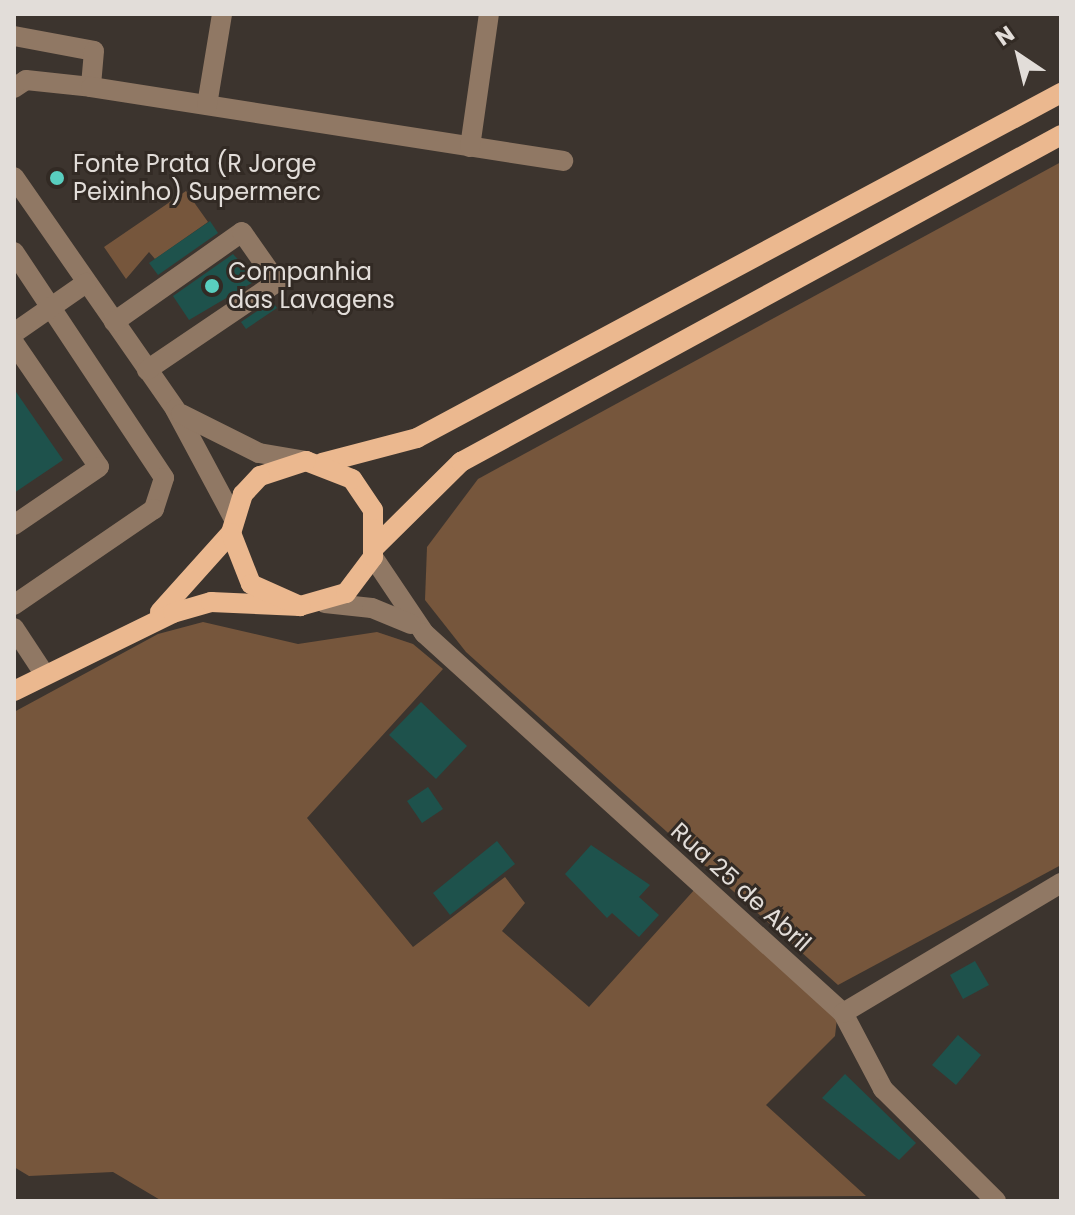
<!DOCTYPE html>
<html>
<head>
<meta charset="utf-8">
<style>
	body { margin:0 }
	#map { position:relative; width:1075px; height:1215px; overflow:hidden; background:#3c342e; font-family:Poppins,sans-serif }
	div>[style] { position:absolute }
	.green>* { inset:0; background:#76563c }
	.building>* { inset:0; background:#1e524c }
	.minor>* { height:20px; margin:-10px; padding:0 10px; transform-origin:10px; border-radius:10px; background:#907864 }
	.major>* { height:20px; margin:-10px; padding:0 10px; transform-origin:10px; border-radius:10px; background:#ebb88f }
	.dots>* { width:22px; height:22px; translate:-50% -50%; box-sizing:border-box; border:4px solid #322a24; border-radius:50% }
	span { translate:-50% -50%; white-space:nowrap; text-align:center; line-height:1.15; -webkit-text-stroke:6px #322a24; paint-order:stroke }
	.poi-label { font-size:24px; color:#e2ddd9 }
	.left { translate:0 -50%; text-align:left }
	.street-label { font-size:24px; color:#e2ddd9 }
	.frame { position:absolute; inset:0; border:16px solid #e2ddd9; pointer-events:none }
	.north { position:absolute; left:979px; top:16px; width:80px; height:80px; -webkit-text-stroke:6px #322a24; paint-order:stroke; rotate:325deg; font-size:22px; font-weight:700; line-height:32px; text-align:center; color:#e2ddd9 }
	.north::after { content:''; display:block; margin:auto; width:28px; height:36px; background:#e2ddd9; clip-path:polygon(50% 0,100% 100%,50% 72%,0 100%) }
</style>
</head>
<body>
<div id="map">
	<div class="green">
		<i style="clip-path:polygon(1061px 162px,1061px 865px,838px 985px,466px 652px,425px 600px,427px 547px,478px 479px)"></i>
		<i style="clip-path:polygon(186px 191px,208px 222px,155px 259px,149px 252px,126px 279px,104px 247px)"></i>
		<i style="clip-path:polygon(203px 622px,298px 644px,377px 632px,413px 644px,443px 669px,307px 818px,413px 947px,505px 877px,525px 903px,502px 931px,589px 1007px,695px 889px,837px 1018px,835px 1036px,766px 1105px,866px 1196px,162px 1201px,113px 1172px,29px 1176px,14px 1167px,14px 712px,158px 634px)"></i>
	</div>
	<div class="building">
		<i style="clip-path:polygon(210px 221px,218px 233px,158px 275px,149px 263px)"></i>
		<i style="clip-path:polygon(233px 254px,257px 280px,189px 320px,173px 296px)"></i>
		<i style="clip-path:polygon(272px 301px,277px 308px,246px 329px,241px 322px)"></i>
		<i style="clip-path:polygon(14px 389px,63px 460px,14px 493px)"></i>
		<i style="clip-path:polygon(421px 702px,467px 746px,436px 779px,389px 735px)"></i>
		<i style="clip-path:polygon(428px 787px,443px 809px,422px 823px,407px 801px)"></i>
		<i style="clip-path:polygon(497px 841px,515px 864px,450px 915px,433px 893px)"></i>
		<i style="clip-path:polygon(591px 845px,650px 885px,639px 897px,659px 915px,639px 937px,612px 913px,607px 918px,565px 874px)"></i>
		<i style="clip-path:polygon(975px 961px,989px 985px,963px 999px,950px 975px)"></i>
		<i style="clip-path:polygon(958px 1035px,981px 1055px,956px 1085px,932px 1065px)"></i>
		<i style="clip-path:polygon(845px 1074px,916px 1143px,899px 1160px,822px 1098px)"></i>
	</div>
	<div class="minor">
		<i style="left:14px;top:36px;width:81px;rotate:10.6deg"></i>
		<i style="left:94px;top:51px;width:36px;rotate:95deg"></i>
		<i style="left:14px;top:88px;width:14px;rotate:-34deg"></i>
		<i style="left:26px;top:80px;width:65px;rotate:6.1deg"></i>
		<i style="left:91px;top:87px;width:478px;rotate:8.9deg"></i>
		<i style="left:207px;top:105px;width:92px;rotate:-80.6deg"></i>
		<i style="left:470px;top:147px;width:134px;rotate:-81.9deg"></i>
		<i style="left:14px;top:177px;width:282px;rotate:55.2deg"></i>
		<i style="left:175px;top:409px;width:123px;rotate:61.8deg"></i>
		<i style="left:14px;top:252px;width:271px;rotate:56.4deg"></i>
		<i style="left:164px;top:478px;width:33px;rotate:108deg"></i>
		<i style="left:154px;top:509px;width:170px;rotate:145.6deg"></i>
		<i style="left:114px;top:322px;width:156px;rotate:-35.1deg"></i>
		<i style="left:242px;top:232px;width:61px;rotate:55deg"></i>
		<i style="left:277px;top:282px;width:157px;rotate:145.9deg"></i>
		<i style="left:14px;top:333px;width:88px;rotate:-34.8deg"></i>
		<i style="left:14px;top:343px;width:150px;rotate:55.6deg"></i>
		<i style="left:99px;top:467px;width:103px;rotate:145.7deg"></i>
		<i style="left:181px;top:414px;width:87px;rotate:26.6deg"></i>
		<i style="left:259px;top:453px;width:48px;rotate:9.7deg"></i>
		<i style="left:373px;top:557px;width:92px;rotate:56.1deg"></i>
		<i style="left:424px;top:633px;width:566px;rotate:42.21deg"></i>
		<i style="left:843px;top:1013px;width:86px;rotate:62.2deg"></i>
		<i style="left:883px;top:1089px;width:159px;rotate:44.7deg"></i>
		<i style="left:325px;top:603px;width:47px;rotate:6.1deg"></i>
		<i style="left:372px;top:608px;width:42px;rotate:22.3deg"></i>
		<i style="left:14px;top:628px;width:56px;rotate:56.6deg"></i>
		<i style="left:843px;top:1013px;width:254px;rotate:-30.8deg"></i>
	</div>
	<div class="major">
		<i style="left:322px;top:463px;width:98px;rotate:-14.7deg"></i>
		<i style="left:417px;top:438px;width:731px;rotate:-28.18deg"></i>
		<i style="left:376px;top:546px;width:120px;rotate:-44.7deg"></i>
		<i style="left:461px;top:462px;width:683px;rotate:-28.59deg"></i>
		<i style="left:160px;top:612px;width:106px;rotate:-48.1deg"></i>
		<i style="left:14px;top:691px;width:177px;rotate:-26.1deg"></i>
		<i style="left:173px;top:613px;width:40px;rotate:-16deg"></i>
		<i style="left:211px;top:602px;width:89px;rotate:2.6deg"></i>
		<i style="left:300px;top:606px;width:48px;rotate:-15.8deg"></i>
		<i style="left:346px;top:593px;width:45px;rotate:-53.1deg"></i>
		<i style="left:373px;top:557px;width:47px;rotate:-90deg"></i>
		<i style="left:373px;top:510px;width:37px;rotate:-124deg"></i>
		<i style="left:352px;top:479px;width:49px;rotate:-158.6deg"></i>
		<i style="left:306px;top:461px;width:48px;rotate:161.9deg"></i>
		<i style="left:260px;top:476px;width:25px;rotate:133deg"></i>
		<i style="left:243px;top:494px;width:41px;rotate:107.1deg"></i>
		<i style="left:231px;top:533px;width:55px;rotate:68.6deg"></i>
		<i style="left:251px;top:584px;width:54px;rotate:24.2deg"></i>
	</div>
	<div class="dots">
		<i style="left:57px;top:178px;background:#59cebf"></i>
		<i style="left:212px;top:286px;background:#59cebf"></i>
	</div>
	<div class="poi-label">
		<span class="left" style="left:73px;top:178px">Fonte Prata (R Jorge<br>Peixinho) Supermerc</span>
		<span class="left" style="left:228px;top:286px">Companhia<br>das Lavagens</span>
	</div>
	<div class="street-label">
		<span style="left:741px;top:887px;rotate:42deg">Rua 25 de Abril</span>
	</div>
	<div class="frame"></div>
	<div class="north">N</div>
</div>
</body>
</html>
